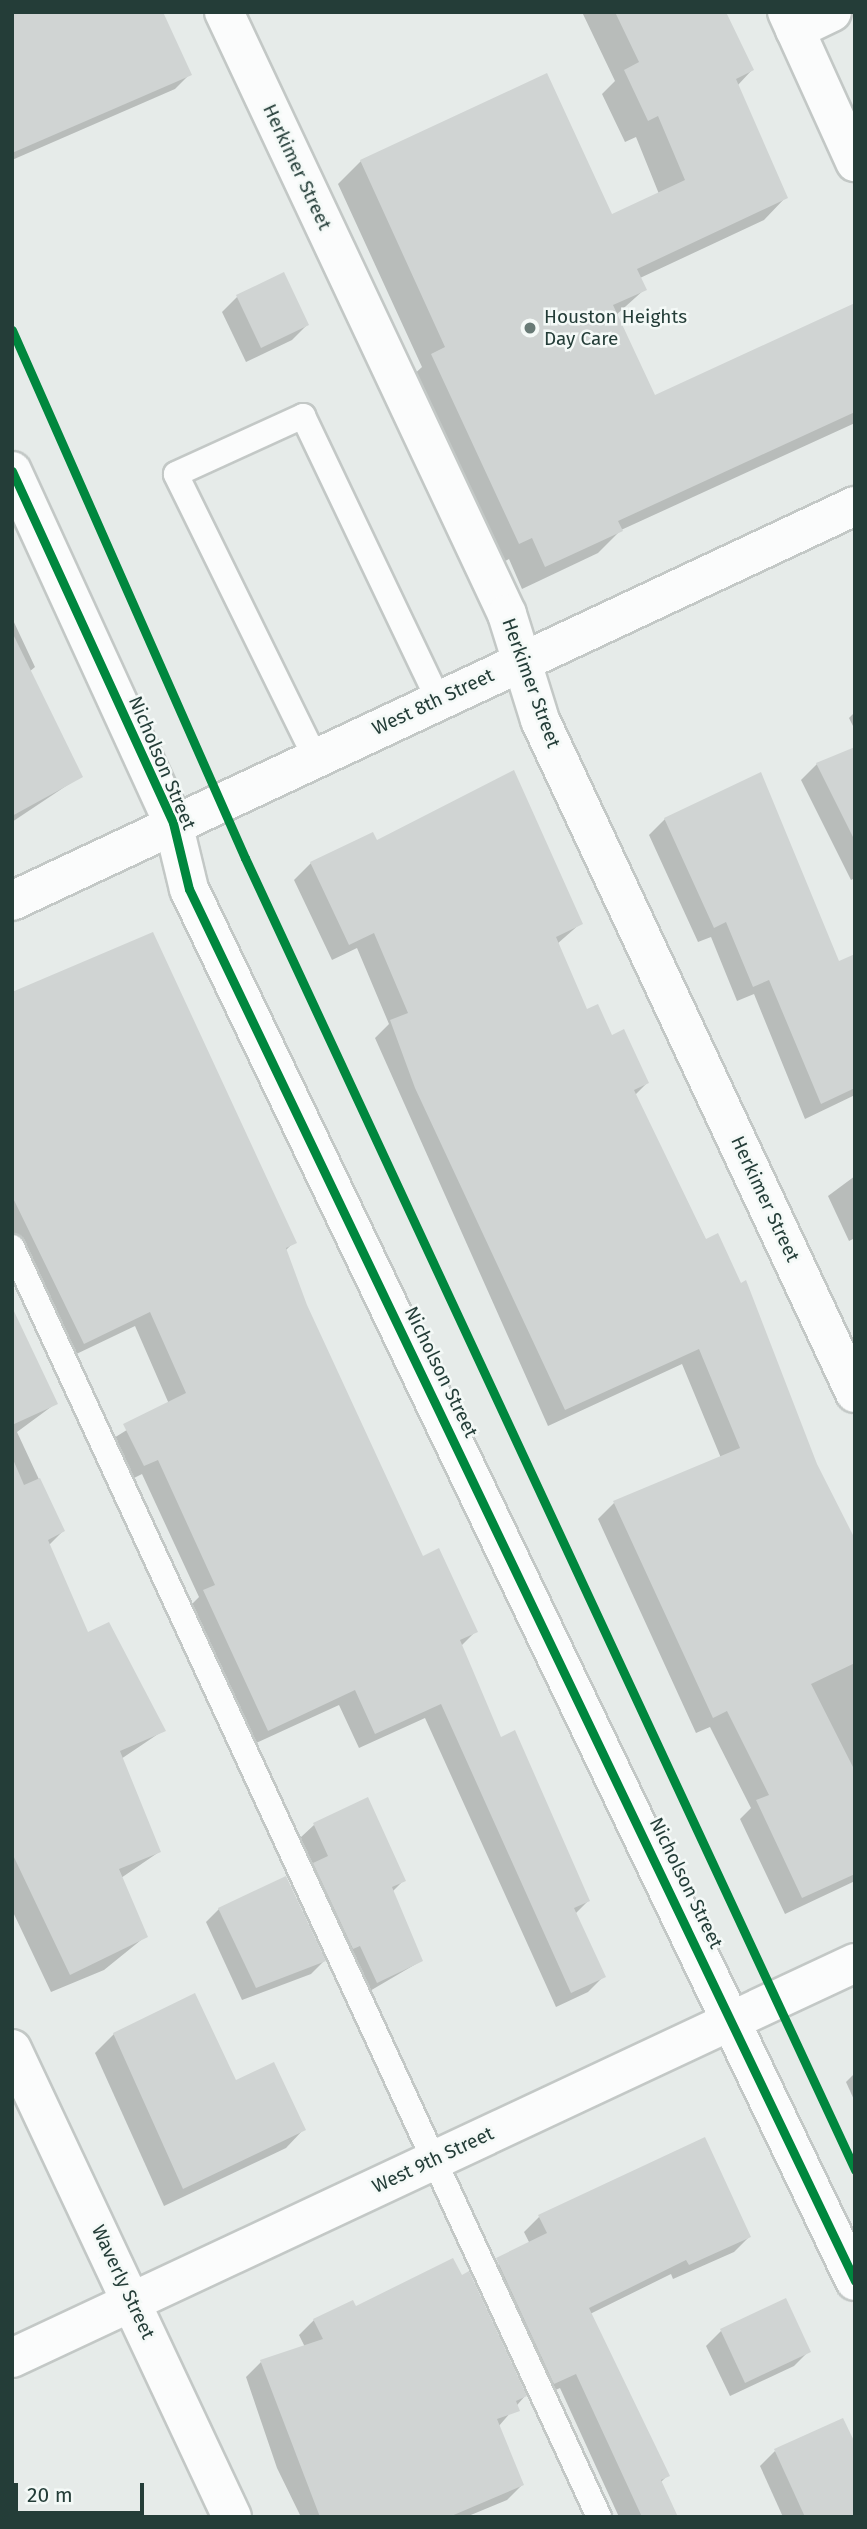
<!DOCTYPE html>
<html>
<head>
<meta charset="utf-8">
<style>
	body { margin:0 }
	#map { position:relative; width:867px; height:2529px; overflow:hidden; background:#e6ebe9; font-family:"Fira Sans",sans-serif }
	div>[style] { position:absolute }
	.shadow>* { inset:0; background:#0003 }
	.building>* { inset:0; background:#d0d4d3 }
	.roads { filter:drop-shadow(2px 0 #c3c8c6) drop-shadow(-2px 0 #c3c8c6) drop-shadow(0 2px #c3c8c6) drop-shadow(0 -2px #c3c8c6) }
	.service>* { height:24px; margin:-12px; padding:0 12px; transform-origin:12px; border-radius:12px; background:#fbfcfc }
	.minor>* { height:38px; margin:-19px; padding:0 19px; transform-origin:19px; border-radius:19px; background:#fbfcfc }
	.cycleway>* { height:9px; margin:-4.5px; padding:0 4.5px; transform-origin:4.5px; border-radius:4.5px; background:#00873e }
	.dots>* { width:19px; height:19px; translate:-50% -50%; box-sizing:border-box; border:4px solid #f4f9f7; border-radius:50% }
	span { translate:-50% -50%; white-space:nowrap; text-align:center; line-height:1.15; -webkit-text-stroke:5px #f4f9f7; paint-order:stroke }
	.street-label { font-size:19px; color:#243d38 }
	.poi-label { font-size:19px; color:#243d38 }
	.left { translate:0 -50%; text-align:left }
	.frame { position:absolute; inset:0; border:14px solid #243d38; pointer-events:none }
	.scale { position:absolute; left:14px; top:2483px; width:130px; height:32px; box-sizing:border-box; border:4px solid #243d38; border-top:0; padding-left:9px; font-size:21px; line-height:24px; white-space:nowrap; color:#243d38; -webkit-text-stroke:5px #f4f9f7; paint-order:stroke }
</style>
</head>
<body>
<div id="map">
	<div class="shadow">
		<i style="clip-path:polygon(12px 12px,190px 74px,175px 89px,12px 160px)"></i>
		<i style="clip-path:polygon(582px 12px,725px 12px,752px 70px,737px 86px,786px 197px,764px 220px,640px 278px,645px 289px,616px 315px,654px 397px,855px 312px,855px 423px,621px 530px,598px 553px,522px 589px,509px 559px,496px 566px,410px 378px,422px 367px,338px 184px,361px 161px,611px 216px,659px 194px,636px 137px,625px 142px,602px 94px,615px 81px)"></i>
		<i style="clip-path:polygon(283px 274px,307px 325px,292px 340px,246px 362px,222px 312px,237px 297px)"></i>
		<i style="clip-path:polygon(12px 618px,35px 667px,29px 672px,81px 776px,12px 822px)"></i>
		<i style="clip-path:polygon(855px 712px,855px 730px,849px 718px)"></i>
		<i style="clip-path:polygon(855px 749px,855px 878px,851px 880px,801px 780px,817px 764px)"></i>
		<i style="clip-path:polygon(665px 819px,838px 964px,855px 956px,855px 1095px,805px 1119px,754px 994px,737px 1001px,711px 937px,698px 942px,649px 835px)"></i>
		<i style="clip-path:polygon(377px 843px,581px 923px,557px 944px,586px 1011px,647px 1083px,635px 1095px,855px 1545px,855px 1881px,785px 1914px,740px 1819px,751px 1808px,710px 1727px,696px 1733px,598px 1519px,614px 1503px,721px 1458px,682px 1364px,548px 1426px,375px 1038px,389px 1024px,357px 948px,332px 960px,294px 880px,311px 863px)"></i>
		<i style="clip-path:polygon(12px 996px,294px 1242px,285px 1251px,305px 1306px,423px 1558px,476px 1631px,461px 1646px,500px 1739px,515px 1732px,588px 1901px,575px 1914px,604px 1976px,588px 1992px,556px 2007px,425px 1718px,359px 1748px,339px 1705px,252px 1745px,189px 1607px,199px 1597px,142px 1474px,128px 1481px,109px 1441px,169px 1404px,135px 1326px,68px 1358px,12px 1246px)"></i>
		<i style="clip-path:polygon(855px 1176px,855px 1238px,849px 1241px,828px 1196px)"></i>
		<i style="clip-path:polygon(12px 1350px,55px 1404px,17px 1432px,63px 1531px,48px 1546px,87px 1634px,164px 1730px,121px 1759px,159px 1852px,121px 1878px,146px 1936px,104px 1970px,51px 1992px,12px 1910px)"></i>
		<i style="clip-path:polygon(367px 1800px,404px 1880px,392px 1892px,421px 1961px,363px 1995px,300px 1879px,313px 1866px,300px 1838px,314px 1825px)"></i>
		<i style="clip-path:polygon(219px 1909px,324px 1961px,311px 1974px,242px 2000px,206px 1922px)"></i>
		<i style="clip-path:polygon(114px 2034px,235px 2082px,304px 2129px,286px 2148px,164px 2206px,95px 2053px)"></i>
		<i style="clip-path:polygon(855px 2073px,855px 2102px,846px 2082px)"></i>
		<i style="clip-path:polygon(539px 2217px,749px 2237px,734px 2252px,673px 2279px,671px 2274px,590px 2314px,668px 2475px,660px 2483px,676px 2517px,619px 2517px,560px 2388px,538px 2398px,482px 2275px,530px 2244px,524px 2232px)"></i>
		<i style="clip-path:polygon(355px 2308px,525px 2396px,498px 2427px,522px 2485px,507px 2500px,466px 2517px,301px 2517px,277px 2468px,246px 2377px,261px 2362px,305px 2347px,299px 2335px,314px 2320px)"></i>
		<i style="clip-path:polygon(721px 2331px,809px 2351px,794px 2366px,730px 2396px,706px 2346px)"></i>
		<i style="clip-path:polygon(775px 2451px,855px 2517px,783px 2517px,760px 2466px)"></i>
	</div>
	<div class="building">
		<i style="clip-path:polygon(12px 12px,163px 12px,192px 75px,12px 153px)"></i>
		<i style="clip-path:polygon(615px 12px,726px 12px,754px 70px,736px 79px,788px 198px,637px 269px,647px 290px,613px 305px,655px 395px,855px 303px,855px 412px,618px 521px,623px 531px,545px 567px,532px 538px,519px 544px,431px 354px,445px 347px,360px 160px,547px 73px,612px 214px,685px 180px,658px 116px,648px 121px,624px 70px,639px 62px)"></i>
		<i style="clip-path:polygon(284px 272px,309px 325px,261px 348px,236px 295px)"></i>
		<i style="clip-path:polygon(12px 632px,83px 777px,12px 816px)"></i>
		<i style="clip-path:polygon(855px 747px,855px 841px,816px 763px)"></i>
		<i style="clip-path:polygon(514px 770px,583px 924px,556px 937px,587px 1009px,598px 1004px,612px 1035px,624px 1029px,649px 1083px,634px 1090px,706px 1239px,718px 1233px,741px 1283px,746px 1280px,817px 1464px,855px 1539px,855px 1663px,811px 1684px,855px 1771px,855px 1874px,802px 1898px,756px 1800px,769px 1795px,727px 1711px,713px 1718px,613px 1501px,740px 1448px,699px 1349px,565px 1410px,415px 1088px,390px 1020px,408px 1013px,374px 933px,349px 945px,310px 862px,373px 832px,377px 840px)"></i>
		<i style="clip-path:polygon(761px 772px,839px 961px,855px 954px,855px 1088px,821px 1104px,769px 980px,753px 987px,726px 922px,714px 928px,664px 818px)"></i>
		<i style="clip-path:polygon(153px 932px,297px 1243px,286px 1248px,307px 1305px,423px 1556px,439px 1548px,478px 1632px,460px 1640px,501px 1737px,515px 1730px,590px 1901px,574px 1908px,606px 1977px,571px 1993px,441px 1704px,375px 1734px,355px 1690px,268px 1731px,203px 1590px,215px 1585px,158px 1460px,144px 1466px,123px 1424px,186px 1393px,150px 1312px,84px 1344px,12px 1196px,12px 992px)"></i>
		<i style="clip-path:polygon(12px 1307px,58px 1404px,12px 1425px)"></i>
		<i style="clip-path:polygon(12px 1457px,24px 1485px,40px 1478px,65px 1531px,48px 1540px,88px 1632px,109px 1622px,166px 1731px,120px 1751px,161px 1852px,119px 1869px,148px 1937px,70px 1975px,12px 1853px)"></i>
		<i style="clip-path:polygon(368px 1797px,406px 1881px,392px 1887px,423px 1961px,377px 1983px,360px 1946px,353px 1949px,313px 1863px,328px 1856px,313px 1823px)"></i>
		<i style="clip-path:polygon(286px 1876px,326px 1961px,256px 1988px,218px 1908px)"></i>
		<i style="clip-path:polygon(195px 1993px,236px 2080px,274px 2062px,306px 2130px,183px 2189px,113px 2033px)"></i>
		<i style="clip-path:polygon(705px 2137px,751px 2237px,689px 2265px,686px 2260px,589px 2308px,670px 2476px,661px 2480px,678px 2517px,642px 2517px,576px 2374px,554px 2384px,496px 2258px,547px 2233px,538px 2215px)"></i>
		<i style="clip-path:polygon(453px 2258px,462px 2275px,469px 2271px,527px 2396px,516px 2401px,520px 2411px,497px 2419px,524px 2485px,449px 2517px,320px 2517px,260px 2360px,323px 2339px,313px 2319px,353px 2300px,356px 2306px)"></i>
		<i style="clip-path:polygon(786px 2298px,811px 2352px,745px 2383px,720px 2329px)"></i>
		<i style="clip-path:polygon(843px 2418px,855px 2443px,855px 2517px,805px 2517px,774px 2449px)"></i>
	</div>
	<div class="roads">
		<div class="service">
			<i style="left:315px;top:757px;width:315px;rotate:-116.2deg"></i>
			<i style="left:176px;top:474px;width:140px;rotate:-24.5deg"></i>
			<i style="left:303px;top:416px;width:314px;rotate:64.5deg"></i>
			<i style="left:12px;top:1247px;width:1399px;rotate:65.19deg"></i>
		</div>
		<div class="minor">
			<i style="left:224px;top:12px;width:665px;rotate:64.82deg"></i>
			<i style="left:507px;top:614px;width:111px;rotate:72.7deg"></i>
			<i style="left:540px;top:720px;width:743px;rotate:64.92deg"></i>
			<i style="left:787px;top:12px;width:165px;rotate:65.6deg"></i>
			<i style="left:795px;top:30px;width:41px;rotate:-25.9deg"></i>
			<i style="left:12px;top:471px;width:387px;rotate:65.4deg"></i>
			<i style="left:173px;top:823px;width:68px;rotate:76.4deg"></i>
			<i style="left:189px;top:889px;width:1543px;rotate:64.43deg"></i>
			<i style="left:12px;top:901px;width:931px;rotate:-25.11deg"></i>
			<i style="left:12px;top:2049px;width:517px;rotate:64.82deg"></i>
			<i style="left:12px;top:2358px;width:931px;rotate:-25.11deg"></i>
		</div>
	</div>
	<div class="cycleway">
		<i style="left:12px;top:330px;width:577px;rotate:66.19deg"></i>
		<i style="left:245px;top:858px;width:1447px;rotate:65.06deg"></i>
		<i style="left:12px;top:471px;width:387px;rotate:65.4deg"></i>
		<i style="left:173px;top:823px;width:68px;rotate:76.4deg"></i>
		<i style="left:189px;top:889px;width:1543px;rotate:64.43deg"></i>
	</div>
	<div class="dots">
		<i style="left:530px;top:328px;background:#687a76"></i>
	</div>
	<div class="street-label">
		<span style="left:297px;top:167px;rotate:65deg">Herkimer Street</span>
		<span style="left:531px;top:683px;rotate:70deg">Herkimer Street</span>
		<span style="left:433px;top:702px;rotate:-25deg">West 8th Street</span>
		<span style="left:162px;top:763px;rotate:67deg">Nicholson Street</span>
		<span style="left:765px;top:1199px;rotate:65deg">Herkimer Street</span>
		<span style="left:441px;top:1372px;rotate:64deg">Nicholson Street</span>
		<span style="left:686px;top:1883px;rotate:64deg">Nicholson Street</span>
		<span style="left:433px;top:2160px;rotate:-25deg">West 9th Street</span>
		<span style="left:123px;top:2282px;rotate:65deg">Waverly Street</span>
	</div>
	<div class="poi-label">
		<span class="left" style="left:544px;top:328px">Houston Heights<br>Day Care</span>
	</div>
	<div class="frame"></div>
	<div class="scale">20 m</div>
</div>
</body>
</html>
